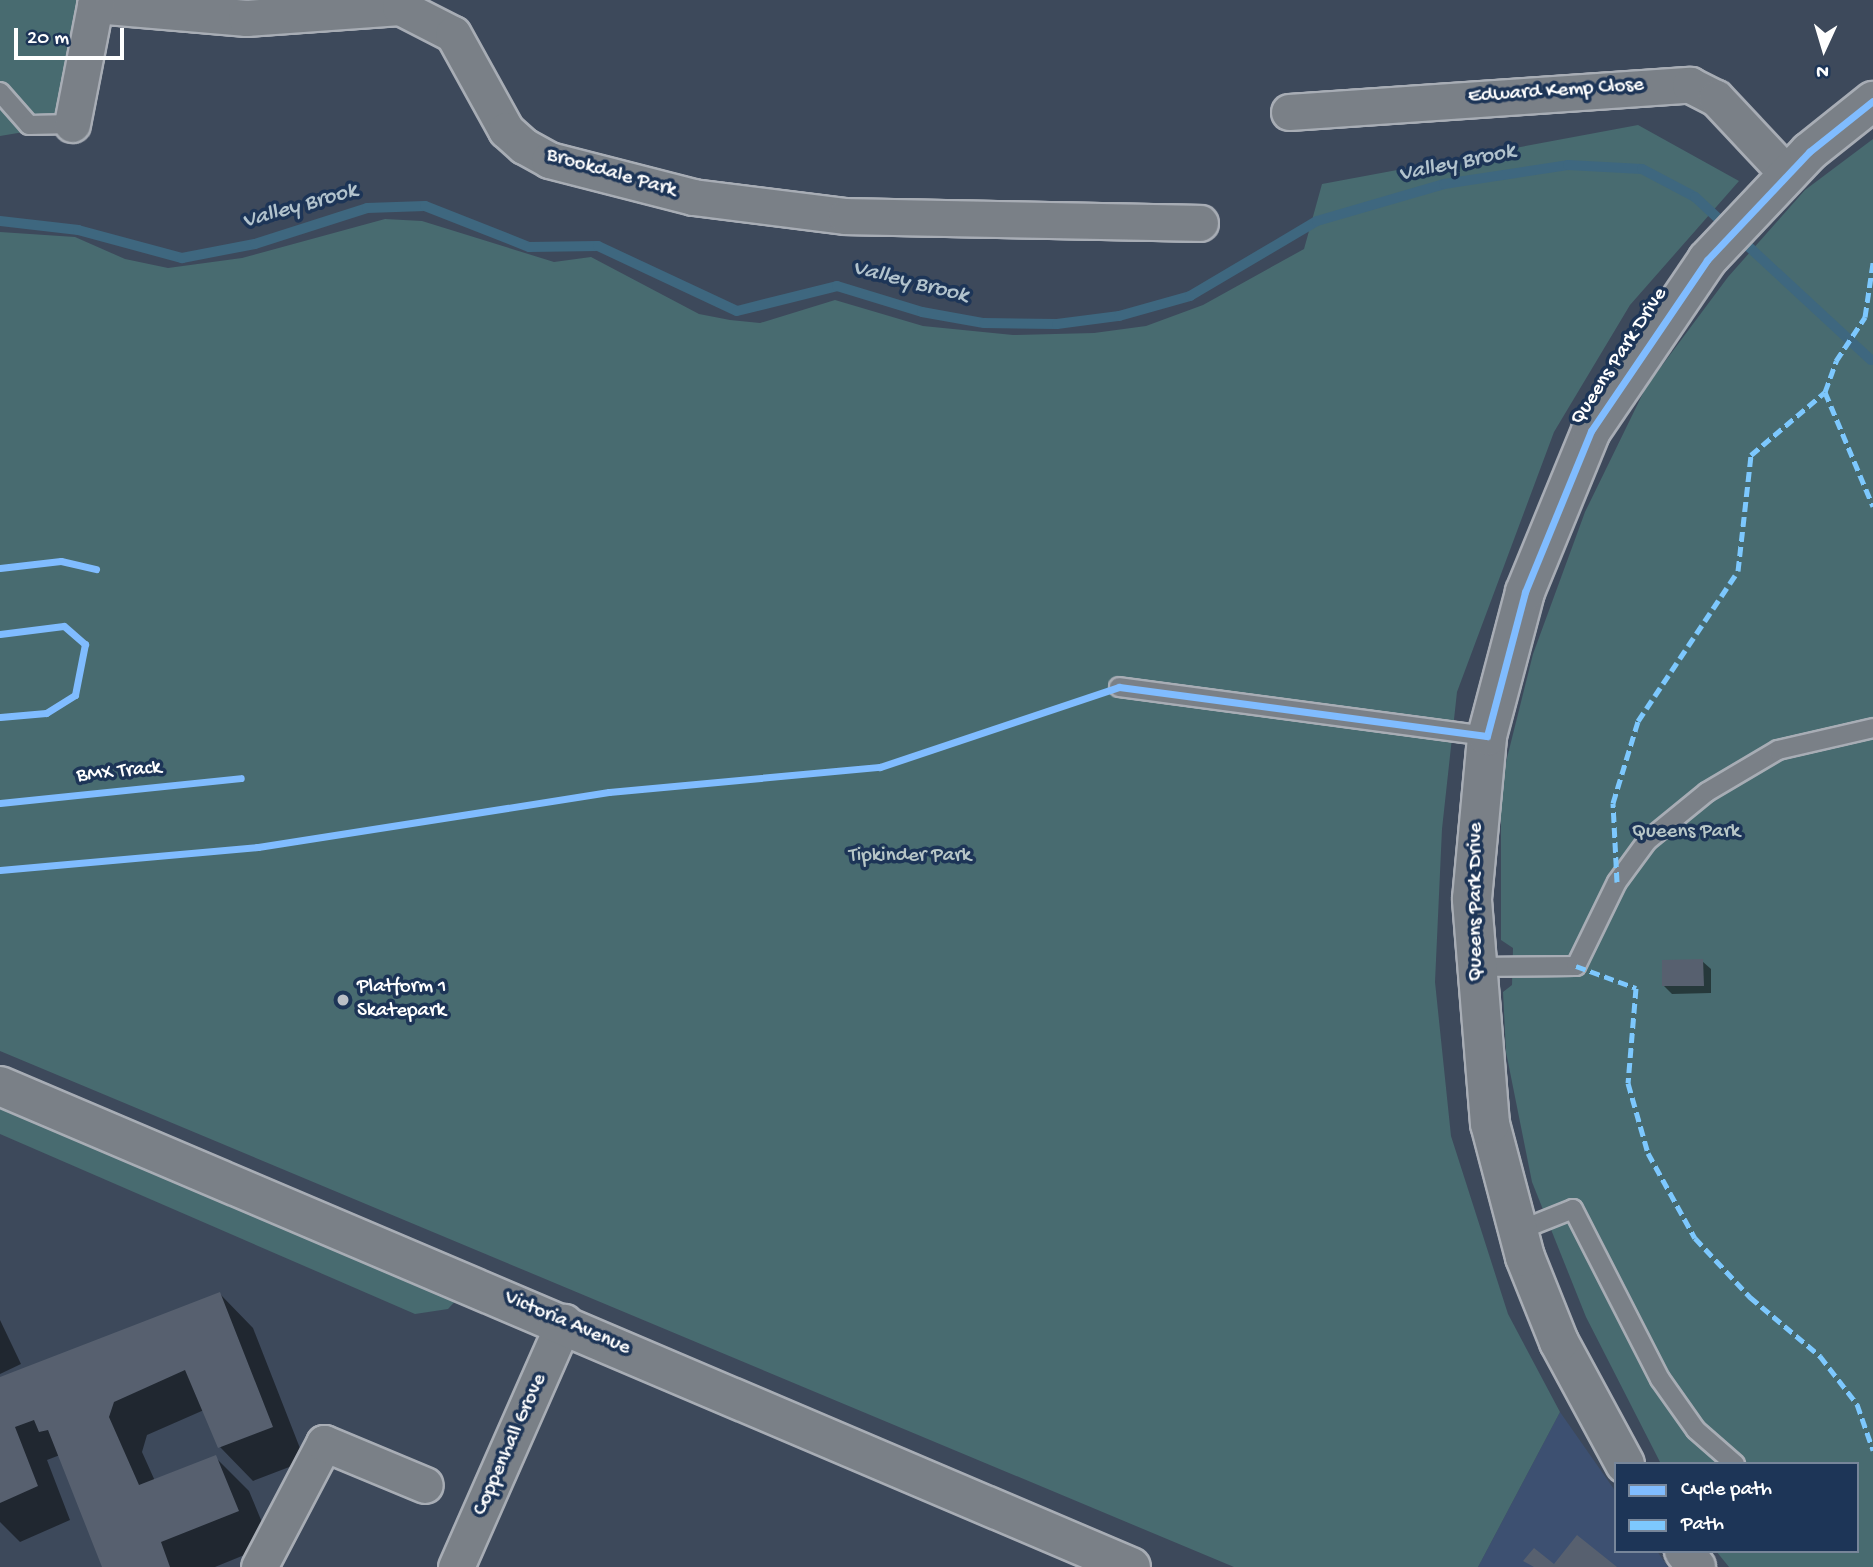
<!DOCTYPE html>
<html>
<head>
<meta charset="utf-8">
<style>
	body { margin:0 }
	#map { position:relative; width:1873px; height:1567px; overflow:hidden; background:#3d495b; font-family:"Gochi Hand",sans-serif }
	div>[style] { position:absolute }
	.built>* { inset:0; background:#3d5071 }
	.green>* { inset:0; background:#486b70 }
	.shadow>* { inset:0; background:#0007 }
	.stream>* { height:10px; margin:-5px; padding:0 5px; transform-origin:5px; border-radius:5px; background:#3e677f }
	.building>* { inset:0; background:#57606f }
	.roads { filter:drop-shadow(2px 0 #a8adb5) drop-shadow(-2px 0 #a8adb5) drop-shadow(0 2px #a8adb5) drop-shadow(0 -2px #a8adb5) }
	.service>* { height:18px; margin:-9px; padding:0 9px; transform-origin:9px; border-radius:9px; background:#7a8087 }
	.minor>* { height:35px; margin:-17.5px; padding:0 17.5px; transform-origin:17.5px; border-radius:17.5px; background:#7a8087 }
	.tertiary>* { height:38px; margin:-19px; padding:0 19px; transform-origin:19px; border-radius:19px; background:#7a8087 }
	.quiet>* { height:5px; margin-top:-2.5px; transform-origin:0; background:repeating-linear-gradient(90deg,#7dc8fe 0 10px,transparent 0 15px) }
	.cycleway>* { height:7px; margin:-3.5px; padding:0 3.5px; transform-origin:3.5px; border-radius:3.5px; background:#80bcff }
	.dots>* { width:19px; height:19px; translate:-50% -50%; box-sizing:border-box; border:4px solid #1d3557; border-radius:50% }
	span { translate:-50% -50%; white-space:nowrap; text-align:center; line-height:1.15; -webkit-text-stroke:7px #1d3557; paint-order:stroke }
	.street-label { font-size:21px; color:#fff }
	.park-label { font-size:21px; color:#b7c6c7 }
	.poi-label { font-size:21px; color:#fff }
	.left { translate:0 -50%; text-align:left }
	.water-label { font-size:23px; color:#b2c3cd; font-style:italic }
	.legend { position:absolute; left:1614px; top:1462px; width:245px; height:91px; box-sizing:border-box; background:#1d3557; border:2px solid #77869a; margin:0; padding:9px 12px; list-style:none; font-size:21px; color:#fff }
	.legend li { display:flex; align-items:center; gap:14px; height:35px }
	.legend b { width:35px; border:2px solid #77869a }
	.north { position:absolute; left:1789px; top:14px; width:70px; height:70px; -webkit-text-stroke:5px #1d3557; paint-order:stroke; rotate:184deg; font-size:19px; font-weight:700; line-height:28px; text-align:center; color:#fff }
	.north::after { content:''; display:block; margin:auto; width:24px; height:32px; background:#fff; clip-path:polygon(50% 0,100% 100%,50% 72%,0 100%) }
	.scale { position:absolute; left:14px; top:28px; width:110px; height:32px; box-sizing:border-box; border:4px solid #fff; border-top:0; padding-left:9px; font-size:21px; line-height:24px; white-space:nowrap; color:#fff; -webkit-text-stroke:5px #1d3557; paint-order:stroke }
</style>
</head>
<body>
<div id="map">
	<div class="built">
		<i style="clip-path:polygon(1560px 1412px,1616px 1492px,1616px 1551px,1657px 1551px,1668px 1567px,1478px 1567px)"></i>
	</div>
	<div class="green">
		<i style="clip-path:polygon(0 0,96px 0,72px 124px,0 136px)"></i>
		<i style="clip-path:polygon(1638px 125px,1739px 181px,1630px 305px,1554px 432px,1457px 692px,1442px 829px,1435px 982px,1451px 1136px,1508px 1314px,1560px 1412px,1478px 1567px,1234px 1567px,0 1051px,0 232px,75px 237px,125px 259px,168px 268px,242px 258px,385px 219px,422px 221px,554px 262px,591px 257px,699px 314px,730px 320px,760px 323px,835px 300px,923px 326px,1013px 335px,1094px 333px,1146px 326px,1203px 305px,1304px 249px,1322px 184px)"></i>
		<i style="clip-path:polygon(1873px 139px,1873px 1567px,1729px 1567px,1716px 1551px,1857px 1551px,1857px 1464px,1661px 1464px,1586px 1317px,1532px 1182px,1506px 1052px,1503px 992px,1512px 985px,1513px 948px,1501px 940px,1501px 782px,1533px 654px,1585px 512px,1646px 387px,1728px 277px,1805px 190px)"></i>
		<i style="clip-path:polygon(0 1103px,460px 1296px,448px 1309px,415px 1314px,0 1134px)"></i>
	</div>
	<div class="shadow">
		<i style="clip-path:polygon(1702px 961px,1711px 969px,1711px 993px,1672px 994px,1664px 986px)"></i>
		<i style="clip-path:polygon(220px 1294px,253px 1328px,305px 1461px,253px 1481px,220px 1447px,204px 1410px,147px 1435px,142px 1452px,155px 1481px,215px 1457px,249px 1491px,271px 1544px,215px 1567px,104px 1567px,60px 1455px,47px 1460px,70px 1520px,20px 1542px,0 1522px,0 1379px)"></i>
		<i style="clip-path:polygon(0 1320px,21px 1364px,0 1374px)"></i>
	</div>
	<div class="stream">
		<i style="left:0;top:221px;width:79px;rotate:6.6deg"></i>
		<i style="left:78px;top:230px;width:108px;rotate:15.1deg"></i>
		<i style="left:182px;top:258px;width:74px;rotate:-10.9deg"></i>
		<i style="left:255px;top:244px;width:118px;rotate:-17.8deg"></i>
		<i style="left:367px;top:208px;width:58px;rotate:-2deg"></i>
		<i style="left:425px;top:206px;width:112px;rotate:21.5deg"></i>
		<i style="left:529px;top:247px;width:69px;rotate:-0.8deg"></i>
		<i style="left:598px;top:246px;width:153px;rotate:25.1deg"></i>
		<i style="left:737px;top:311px;width:103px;rotate:-14deg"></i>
		<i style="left:837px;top:286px;width:89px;rotate:17deg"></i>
		<i style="left:922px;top:312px;width:63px;rotate:10.1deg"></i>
		<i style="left:984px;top:323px;width:73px;rotate:0.8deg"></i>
		<i style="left:1057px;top:324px;width:63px;rotate:-7.4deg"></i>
		<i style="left:1119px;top:316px;width:74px;rotate:-15.7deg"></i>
		<i style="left:1190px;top:296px;width:147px;rotate:-30.6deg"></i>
		<i style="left:1317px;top:221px;width:132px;rotate:-16.2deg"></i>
		<i style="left:1444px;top:184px;width:125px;rotate:-8.7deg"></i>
		<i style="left:1568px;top:165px;width:74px;rotate:3.1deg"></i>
		<i style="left:1642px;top:169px;width:60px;rotate:27.8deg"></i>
		<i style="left:1695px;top:197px;width:240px;rotate:42.8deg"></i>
	</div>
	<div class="building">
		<i style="clip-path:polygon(1703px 959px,1704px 986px,1662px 986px,1662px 960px)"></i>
		<i style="clip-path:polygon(220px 1292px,273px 1427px,218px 1448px,185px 1370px,114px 1402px,109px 1417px,139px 1485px,216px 1455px,239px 1511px,161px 1542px,170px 1567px,102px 1567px,48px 1430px,39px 1432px,34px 1420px,15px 1427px,38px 1486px,0 1503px,0 1377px)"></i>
		<i style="clip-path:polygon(1577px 1535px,1617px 1567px,1534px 1567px,1523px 1561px,1534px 1548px,1554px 1564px)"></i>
	</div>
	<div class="roads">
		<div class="service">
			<i style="left:0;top:92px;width:44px;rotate:48.7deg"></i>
			<i style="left:29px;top:125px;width:43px;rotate:-1.3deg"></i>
			<i style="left:1119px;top:687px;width:371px;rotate:7.6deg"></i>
			<i style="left:1475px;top:967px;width:101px;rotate:-0.6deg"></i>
			<i style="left:1576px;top:966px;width:93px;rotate:-64deg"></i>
			<i style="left:1617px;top:882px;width:51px;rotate:-53.8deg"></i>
			<i style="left:1647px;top:841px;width:77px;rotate:-39.2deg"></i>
			<i style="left:1707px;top:792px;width:82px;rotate:-30.6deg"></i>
			<i style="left:1778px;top:750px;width:98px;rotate:-13deg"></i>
			<i style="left:1518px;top:1231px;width:59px;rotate:-21.8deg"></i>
			<i style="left:1573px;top:1209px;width:191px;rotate:62.9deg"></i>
			<i style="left:1660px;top:1379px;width:62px;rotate:54.8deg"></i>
			<i style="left:1696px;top:1430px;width:52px;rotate:41.1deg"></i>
		</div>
		<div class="minor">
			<i style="left:95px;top:5px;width:152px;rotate:4.9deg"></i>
			<i style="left:246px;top:18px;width:154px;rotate:-4.1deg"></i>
			<i style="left:400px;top:7px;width:59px;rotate:27deg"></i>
			<i style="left:453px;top:34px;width:110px;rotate:61.1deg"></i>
			<i style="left:506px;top:130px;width:24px;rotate:42deg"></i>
			<i style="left:524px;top:146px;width:29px;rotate:29deg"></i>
			<i style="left:549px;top:160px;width:149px;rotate:14.4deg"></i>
			<i style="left:693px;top:197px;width:154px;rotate:7.1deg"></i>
			<i style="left:846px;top:216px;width:354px;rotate:1.1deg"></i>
			<i style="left:1289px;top:112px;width:402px;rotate:-3.9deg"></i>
			<i style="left:1690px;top:85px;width:29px;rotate:27deg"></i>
			<i style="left:1716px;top:98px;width:104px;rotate:46.9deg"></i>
			<i style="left:72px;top:124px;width:126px;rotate:-79deg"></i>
			<i style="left:259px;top:1567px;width:140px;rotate:-62.3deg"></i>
			<i style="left:324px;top:1443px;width:109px;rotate:22.6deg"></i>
			<i style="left:456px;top:1567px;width:268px;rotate:-66.2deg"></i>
		</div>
		<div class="tertiary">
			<i style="left:0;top:1086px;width:1229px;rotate:23.04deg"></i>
			<i style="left:1625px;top:1464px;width:139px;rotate:-118.4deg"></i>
			<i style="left:1559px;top:1342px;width:92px;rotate:-111.8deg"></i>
			<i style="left:1525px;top:1257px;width:138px;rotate:-104.7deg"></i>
			<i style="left:1490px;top:1124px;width:226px;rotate:-94.6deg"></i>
			<i style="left:1472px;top:899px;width:164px;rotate:-84.7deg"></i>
			<i style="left:1487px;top:736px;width:149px;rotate:-75.2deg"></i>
			<i style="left:1525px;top:592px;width:174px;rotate:-67.7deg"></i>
			<i style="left:1591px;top:431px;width:207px;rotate:-55.8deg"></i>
			<i style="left:1707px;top:260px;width:149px;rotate:-46.6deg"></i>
			<i style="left:1809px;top:152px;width:82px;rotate:-38.6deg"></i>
			<i style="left:1684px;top:1551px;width:20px;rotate:53deg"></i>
		</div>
	</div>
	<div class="quiet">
		<i style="left:1825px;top:392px;width:124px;rotate:67.2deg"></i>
		<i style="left:1617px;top:882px;width:79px;rotate:-92.9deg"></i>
		<i style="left:1613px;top:803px;width:86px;rotate:-73deg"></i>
		<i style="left:1638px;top:721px;width:180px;rotate:-56.3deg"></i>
		<i style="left:1738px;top:571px;width:117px;rotate:-83.6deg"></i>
		<i style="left:1751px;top:455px;width:97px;rotate:-40.4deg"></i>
		<i style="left:1825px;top:392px;width:33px;rotate:-70deg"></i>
		<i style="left:1836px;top:361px;width:53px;rotate:-56.6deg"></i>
		<i style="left:1865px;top:317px;width:55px;rotate:-81.6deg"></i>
		<i style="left:1576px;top:966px;width:64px;rotate:20.1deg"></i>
		<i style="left:1636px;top:988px;width:95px;rotate:94.8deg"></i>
		<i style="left:1628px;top:1083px;width:73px;rotate:74.1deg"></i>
		<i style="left:1648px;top:1153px;width:97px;rotate:61.1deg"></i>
		<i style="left:1695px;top:1238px;width:81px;rotate:47deg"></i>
		<i style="left:1750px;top:1297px;width:92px;rotate:40.1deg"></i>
		<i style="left:1820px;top:1356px;width:61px;rotate:52.4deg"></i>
		<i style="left:1857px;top:1404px;width:49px;rotate:70.8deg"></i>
	</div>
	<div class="cycleway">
		<i style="left:0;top:568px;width:61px;rotate:-6.5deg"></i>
		<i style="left:61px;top:561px;width:36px;rotate:13deg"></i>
		<i style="left:0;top:634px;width:64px;rotate:-7.1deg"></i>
		<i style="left:64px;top:626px;width:28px;rotate:41deg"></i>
		<i style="left:85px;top:644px;width:52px;rotate:101.1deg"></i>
		<i style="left:75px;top:695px;width:34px;rotate:148deg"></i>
		<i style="left:46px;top:713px;width:46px;rotate:175deg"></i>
		<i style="left:0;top:803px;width:242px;rotate:-5.9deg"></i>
		<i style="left:0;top:870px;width:259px;rotate:-5.1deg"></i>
		<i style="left:258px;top:847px;width:355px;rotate:-8.9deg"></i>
		<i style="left:609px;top:792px;width:272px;rotate:-5.3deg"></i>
		<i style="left:880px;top:767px;width:252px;rotate:-18.5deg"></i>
		<i style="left:1119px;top:687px;width:371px;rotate:7.6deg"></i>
		<i style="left:1487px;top:736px;width:149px;rotate:-75.2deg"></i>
		<i style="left:1525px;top:592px;width:174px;rotate:-67.7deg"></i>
		<i style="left:1591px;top:431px;width:207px;rotate:-55.8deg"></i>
		<i style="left:1707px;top:260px;width:149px;rotate:-46.6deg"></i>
		<i style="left:1809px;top:152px;width:82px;rotate:-38.6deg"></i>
	</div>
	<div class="dots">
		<i style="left:343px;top:1000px;background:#bbbfc6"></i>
	</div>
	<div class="street-label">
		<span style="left:1556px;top:92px;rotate:-4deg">Edward Kemp Close</span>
		<span style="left:611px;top:174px;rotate:16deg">Brookdale Park</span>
		<span style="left:1620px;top:357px;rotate:-57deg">Queens Park Drive</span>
		<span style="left:119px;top:773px;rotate:-6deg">BMX Track</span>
		<span style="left:1477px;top:902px;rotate:-90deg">Queens Park Drive</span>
		<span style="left:567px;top:1324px;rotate:23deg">Victoria Avenue</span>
		<span style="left:511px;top:1445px;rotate:-66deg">Coppenhall Grove</span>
	</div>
	<div class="park-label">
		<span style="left:1686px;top:833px">Queens Park</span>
		<span style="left:910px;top:857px">Tipkinder Park</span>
	</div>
	<div class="poi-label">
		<span class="left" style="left:357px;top:1000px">Platform 1<br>Skatepark</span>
	</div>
	<div class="water-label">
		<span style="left:1457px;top:164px;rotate:-12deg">Valley Brook</span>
		<span style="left:300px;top:207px;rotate:-16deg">Valley Brook</span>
		<span style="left:910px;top:283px;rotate:14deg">Valley Brook</span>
	</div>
	<ul class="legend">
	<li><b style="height:9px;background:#80bcff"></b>Cycle path</li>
	<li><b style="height:9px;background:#7dc8fe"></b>Path</li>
	</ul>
	<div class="north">N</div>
	<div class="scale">20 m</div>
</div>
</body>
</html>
